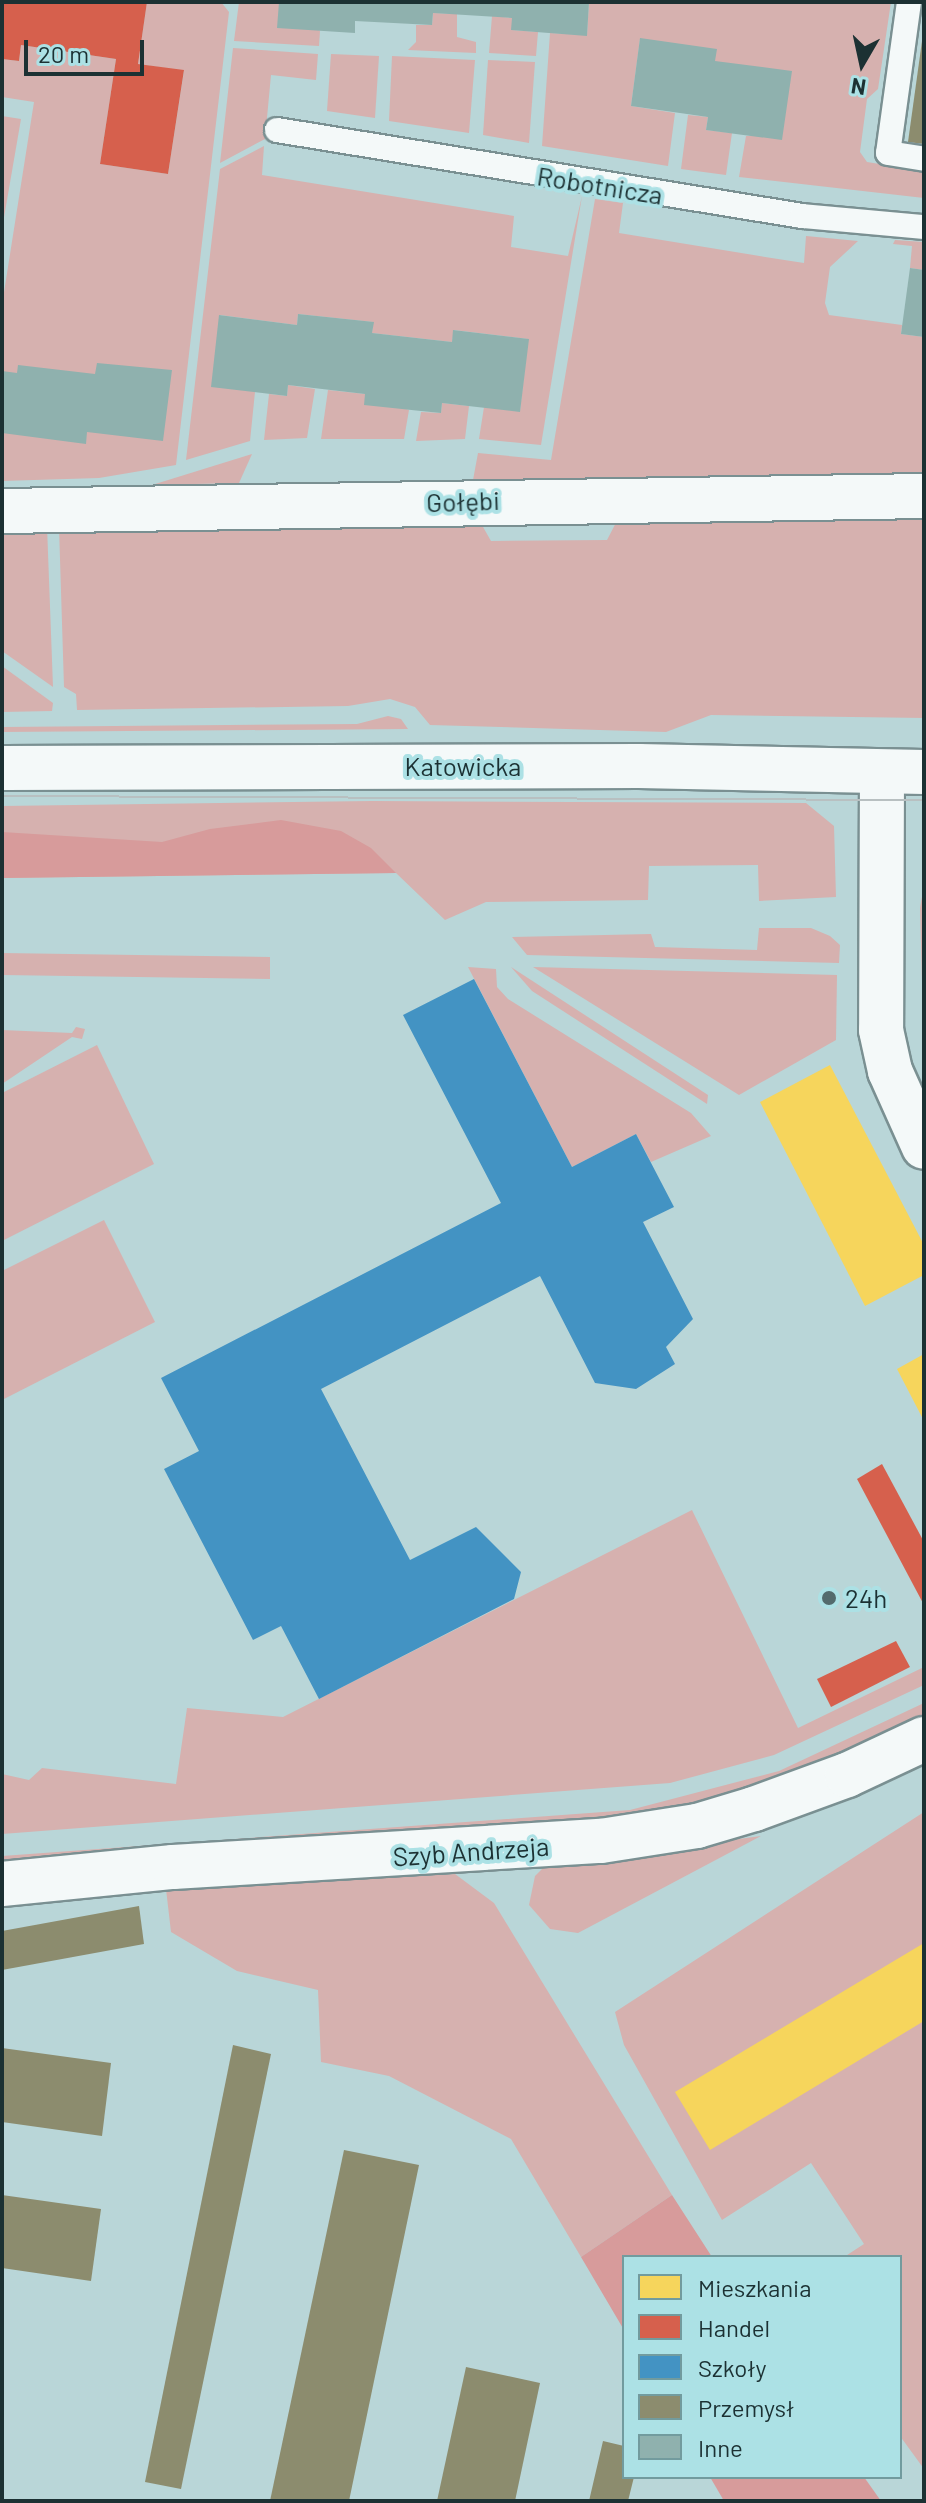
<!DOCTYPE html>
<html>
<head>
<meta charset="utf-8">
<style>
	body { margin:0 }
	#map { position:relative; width:926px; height:2503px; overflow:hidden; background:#b9d6d8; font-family:Barlow,sans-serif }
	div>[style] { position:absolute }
	.green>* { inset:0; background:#d6b1af }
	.forest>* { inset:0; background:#d79b9b }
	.homes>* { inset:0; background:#f6d55c }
	.shops>* { inset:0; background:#d6604d }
	.schools>* { inset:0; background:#4393c3 }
	.industry>* { inset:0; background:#8c8c6e }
	.building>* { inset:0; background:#8fb1ae }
	.roads { filter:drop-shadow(2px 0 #7a9092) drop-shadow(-2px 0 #7a9092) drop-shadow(0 2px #7a9092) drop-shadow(0 -2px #7a9092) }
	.service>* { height:24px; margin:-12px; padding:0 12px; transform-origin:12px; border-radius:12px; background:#f4f9f9 }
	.minor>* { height:44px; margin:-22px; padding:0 22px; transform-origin:22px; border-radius:22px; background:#f4f9f9 }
	.tertiary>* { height:44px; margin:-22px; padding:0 22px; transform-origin:22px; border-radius:22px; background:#f4f9f9 }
	.tram>* { height:2px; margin:-1px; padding:0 1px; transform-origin:1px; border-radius:1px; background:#b8c0c1 }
	.dots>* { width:22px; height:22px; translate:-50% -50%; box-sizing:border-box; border:4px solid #ace1e5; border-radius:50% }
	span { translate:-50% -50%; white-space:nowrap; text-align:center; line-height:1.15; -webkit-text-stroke:8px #ace1e5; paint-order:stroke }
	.street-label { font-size:26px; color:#1c3133 }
	.poi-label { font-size:26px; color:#1c3133 }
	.left { translate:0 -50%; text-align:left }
	.frame { position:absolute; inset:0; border:4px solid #1c3133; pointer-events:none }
	.legend { position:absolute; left:622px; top:2255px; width:280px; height:224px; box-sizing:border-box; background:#ace1e5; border:2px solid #729b9e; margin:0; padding:10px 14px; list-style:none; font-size:24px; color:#1c3133 }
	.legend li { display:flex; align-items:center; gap:16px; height:40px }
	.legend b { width:40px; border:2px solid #729b9e }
	.north { position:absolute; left:822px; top:24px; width:80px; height:80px; -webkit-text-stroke:6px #ace1e5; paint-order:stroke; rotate:189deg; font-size:22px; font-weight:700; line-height:32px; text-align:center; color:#1c3133 }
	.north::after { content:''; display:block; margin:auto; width:28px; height:36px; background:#1c3133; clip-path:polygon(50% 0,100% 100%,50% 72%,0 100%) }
	.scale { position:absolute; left:24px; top:40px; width:120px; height:36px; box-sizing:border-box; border:4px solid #1c3133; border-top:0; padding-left:10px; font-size:24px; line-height:28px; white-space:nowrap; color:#1c3133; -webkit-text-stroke:6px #ace1e5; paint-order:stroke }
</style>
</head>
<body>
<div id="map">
	<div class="green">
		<i style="clip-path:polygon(147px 2px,221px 2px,229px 12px,176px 465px,99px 478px,2px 481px,2px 305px,34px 102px,2px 97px,2px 59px,19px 61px,21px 45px,116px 59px,100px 164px,168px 174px,184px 71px,138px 64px)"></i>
		<i style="clip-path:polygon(239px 2px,279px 2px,320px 31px,319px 46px,234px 41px)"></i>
		<i style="clip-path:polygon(589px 2px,891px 2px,878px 89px,867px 99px,860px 152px,867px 162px,924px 171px,924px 198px,739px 177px,746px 136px,752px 136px,715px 61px,640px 39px,631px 106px,675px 113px,668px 166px,542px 146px,550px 33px,587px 35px)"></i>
		<i style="clip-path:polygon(433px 13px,457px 14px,457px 37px,476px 42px,476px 53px,408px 50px,416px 42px,416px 25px,432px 25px)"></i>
		<i style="clip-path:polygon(492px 16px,512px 18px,512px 30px,538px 32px,536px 56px,489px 53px)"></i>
		<i style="clip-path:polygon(233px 48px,318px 54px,316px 80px,271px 75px,265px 139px,220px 163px)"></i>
		<i style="clip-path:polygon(331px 54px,379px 56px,375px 118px,327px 111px)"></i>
		<i style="clip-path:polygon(392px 56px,475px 60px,469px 133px,389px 121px)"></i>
		<i style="clip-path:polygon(488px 60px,535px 62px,529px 143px,483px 135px)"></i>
		<i style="clip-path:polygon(688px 115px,708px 117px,706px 130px,732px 133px,726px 175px,681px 169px)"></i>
		<i style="clip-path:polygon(2px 116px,21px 119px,2px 229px)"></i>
		<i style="clip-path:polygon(264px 146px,262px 175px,514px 216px,511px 247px,568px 256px,582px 196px,541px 445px,479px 439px,484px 407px,520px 411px,528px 339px,454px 330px,452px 342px,372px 333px,373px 322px,298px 314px,297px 325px,220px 315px,255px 392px,250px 441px,186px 460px,220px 169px)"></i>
		<i style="clip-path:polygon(595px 199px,623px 203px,619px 233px,778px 259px,804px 263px,806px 236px,858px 241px,830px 267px,825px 303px,829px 315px,902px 325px,901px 334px,924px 337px,924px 477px,473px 480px,478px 453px,551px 460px)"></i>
		<i style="clip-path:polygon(895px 240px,924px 242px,924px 270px,910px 268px,912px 246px,893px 244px)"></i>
		<i style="clip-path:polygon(288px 385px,315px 389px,307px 438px,264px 440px,269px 394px,287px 396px)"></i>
		<i style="clip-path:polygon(328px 390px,365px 394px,409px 410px,404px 439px,321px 439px)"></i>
		<i style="clip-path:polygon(442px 403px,469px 406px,465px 439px,416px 441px,421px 412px,441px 413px)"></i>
		<i style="clip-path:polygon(252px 454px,239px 483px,152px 485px)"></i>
		<i style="clip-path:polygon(474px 511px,491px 541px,607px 540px,621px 513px,924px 512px,924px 718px,711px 715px,666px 732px,430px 725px,415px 707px,390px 699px,348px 706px,77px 710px,76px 694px,64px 687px,59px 527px)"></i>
		<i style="clip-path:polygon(2px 526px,47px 526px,53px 687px,2px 651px)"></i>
		<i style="clip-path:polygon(2px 666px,53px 703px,52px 711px,2px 712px)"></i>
		<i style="clip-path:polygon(388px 716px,401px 719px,408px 729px,2px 732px,2px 727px,357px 724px)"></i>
		<i style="clip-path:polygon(372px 801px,806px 803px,834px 826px,836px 897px,759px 901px,758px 865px,649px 866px,648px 900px,486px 902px,445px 920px,396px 873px,2px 878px,2px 806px)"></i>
		<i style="clip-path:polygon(924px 885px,924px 1019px,923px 1019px,920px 908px)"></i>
		<i style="clip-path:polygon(759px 928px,811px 928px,830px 936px,840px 945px,839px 963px,527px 955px,512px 937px,651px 934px,655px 947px,757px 950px)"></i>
		<i style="clip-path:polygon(2px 953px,270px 957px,270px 979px,2px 975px)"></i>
		<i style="clip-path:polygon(468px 967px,496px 969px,497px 987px,508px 999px,691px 1113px,711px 1136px,651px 1162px,636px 1134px,572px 1167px)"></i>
		<i style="clip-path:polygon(511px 967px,708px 1095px,707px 1104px,532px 991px)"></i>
		<i style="clip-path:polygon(533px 967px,837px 975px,836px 1040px,739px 1095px)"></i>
		<i style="clip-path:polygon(76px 1027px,85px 1029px,82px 1039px,72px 1037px,2px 1084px,2px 1030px,72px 1033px)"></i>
		<i style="clip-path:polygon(97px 1045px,154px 1164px,2px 1241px,2px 1093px)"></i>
		<i style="clip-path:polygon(104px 1220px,155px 1322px,2px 1400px,2px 1271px)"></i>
		<i style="clip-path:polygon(692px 1510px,798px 1728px,924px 1667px,924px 1685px,774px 1755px,670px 1783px,2px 1834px,2px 1774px,29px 1780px,42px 1768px,176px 1784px,187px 1708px,283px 1717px)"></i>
		<i style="clip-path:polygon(924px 1703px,924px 1721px,821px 1769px,664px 1816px,2px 1867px,2px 1856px,630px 1810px,779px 1771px)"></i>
		<i style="clip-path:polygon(924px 1812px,924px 2469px,900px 2436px,900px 2257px,844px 2257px,864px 2244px,811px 2163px,722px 2220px,624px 2045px,615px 2012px)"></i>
		<i style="clip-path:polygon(761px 1836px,578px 1933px,550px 1929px,529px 1905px,535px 1876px,546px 1865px)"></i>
		<i style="clip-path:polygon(455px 1874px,494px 1903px,672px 2195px,581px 2257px,511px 2139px,389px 2076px,321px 2062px,318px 1990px,237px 1971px,171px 1932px,166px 1889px)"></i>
	</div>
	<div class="forest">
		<i style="clip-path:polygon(281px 820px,341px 831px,371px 848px,396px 873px,2px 878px,2px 832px,162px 842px,210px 829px)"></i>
		<i style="clip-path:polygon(672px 2195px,712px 2257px,624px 2257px,624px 2330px,581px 2257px)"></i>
		<i style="clip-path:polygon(710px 2477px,864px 2477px,881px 2501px,724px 2501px)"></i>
	</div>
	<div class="homes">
		<i style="clip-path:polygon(830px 1065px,924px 1245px,924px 1275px,865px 1306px,760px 1102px)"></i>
		<i style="clip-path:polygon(924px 1354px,924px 1421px,897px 1369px)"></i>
		<i style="clip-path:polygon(924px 1943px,924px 2021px,710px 2150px,675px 2092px)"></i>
	</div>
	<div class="shops">
		<i style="clip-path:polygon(2px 2px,147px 2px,138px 64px,184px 70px,168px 174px,100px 164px,116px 59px,21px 45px,19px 61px,2px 59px)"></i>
		<i style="clip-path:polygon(882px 1464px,924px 1542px,924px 1605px,857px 1479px)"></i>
		<i style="clip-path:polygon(896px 1641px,910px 1667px,831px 1707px,817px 1679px)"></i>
	</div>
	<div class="schools">
		<i style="clip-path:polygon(474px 979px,572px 1167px,636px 1134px,674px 1207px,643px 1222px,693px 1319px,666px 1347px,675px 1364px,636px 1389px,595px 1383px,540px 1276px,321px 1389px,410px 1560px,476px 1527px,521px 1572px,514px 1599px,319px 1699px,281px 1626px,253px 1640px,164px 1469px,199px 1451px,161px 1378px,501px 1203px,403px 1015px)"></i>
	</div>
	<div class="industry">
		<i style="clip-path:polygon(922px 41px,924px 41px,924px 144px,908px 142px)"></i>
		<i style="clip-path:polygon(139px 1906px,144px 1944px,2px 1970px,2px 1931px)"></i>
		<i style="clip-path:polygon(233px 2045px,271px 2054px,181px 2489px,145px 2482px)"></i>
		<i style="clip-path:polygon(2px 2048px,111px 2063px,102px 2136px,2px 2122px)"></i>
		<i style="clip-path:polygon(344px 2150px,419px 2165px,388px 2314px,349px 2501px,270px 2501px)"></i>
		<i style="clip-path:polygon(2px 2195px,101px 2209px,91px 2281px,2px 2268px)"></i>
		<i style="clip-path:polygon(466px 2367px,540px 2383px,515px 2501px,437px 2501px)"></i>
		<i style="clip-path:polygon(603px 2441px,624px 2446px,624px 2477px,634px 2477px,628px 2501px,589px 2501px)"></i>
	</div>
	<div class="building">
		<i style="clip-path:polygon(279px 2px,589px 2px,587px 36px,511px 30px,512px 18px,433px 13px,432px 25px,355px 21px,355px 33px,277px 28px)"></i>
		<i style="clip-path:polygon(640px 38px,717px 49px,715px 61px,792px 71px,782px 140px,706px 130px,708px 117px,631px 106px)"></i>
		<i style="clip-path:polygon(910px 268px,924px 270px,924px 337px,901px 334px)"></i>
		<i style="clip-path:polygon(298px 314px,374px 322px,372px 333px,452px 342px,453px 330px,529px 339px,520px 412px,442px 403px,441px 413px,421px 411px,364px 405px,365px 394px,288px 385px,287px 396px,211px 387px,219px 315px,297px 325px)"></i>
		<i style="clip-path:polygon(97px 363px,172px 370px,163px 441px,87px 432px,86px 444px,2px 433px,2px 371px,17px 373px,18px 365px,95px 374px)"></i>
	</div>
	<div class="roads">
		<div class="service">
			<i style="left:909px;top:2px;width:152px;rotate:97.9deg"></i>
			<i style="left:888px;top:153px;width:36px;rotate:9deg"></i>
			<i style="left:277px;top:130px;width:532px;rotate:9.3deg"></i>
			<i style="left:802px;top:216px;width:122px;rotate:5.2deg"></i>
		</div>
		<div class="minor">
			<i style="left:2px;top:511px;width:922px;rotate:-0.93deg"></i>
			<i style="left:2px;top:1884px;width:172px;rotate:-5.7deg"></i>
			<i style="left:173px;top:1867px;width:429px;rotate:-3.5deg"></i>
			<i style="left:601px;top:1841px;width:97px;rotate:-8.9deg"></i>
			<i style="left:697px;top:1826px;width:59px;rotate:-16.6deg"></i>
			<i style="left:754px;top:1809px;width:99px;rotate:-20.1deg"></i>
			<i style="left:847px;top:1775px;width:85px;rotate:-25.1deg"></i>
		</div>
		<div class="tertiary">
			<i style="left:2px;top:768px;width:637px;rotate:-0.18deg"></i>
			<i style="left:639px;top:766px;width:285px;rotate:1.2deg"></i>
			<i style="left:882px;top:772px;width:258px;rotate:90.2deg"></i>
			<i style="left:881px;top:1030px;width:42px;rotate:77.6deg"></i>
			<i style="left:890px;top:1071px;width:83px;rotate:65.9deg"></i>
		</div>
	</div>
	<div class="tram">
		<i style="left:2px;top:796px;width:922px;rotate:0.25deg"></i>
	</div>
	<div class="dots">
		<i style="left:829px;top:1598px;background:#536b6d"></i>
	</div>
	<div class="street-label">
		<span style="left:600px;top:185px;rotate:9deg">Robotnicza</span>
		<span style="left:463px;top:501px;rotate:-2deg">Gołębi</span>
		<span style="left:463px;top:766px">Katowicka</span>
		<span style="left:471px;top:1851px;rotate:-4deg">Szyb Andrzeja</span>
	</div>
	<div class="poi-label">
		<span class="left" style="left:845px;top:1598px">24h</span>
	</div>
	<div class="frame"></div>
	<ul class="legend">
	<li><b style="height:22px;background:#f6d55c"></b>Mieszkania</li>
	<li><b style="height:22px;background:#d6604d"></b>Handel</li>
	<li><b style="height:22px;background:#4393c3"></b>Szkoły</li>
	<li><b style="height:22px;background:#8c8c6e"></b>Przemysł</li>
	<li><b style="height:22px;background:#8fb1ae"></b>Inne</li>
	</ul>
	<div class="north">N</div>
	<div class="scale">20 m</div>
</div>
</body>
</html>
